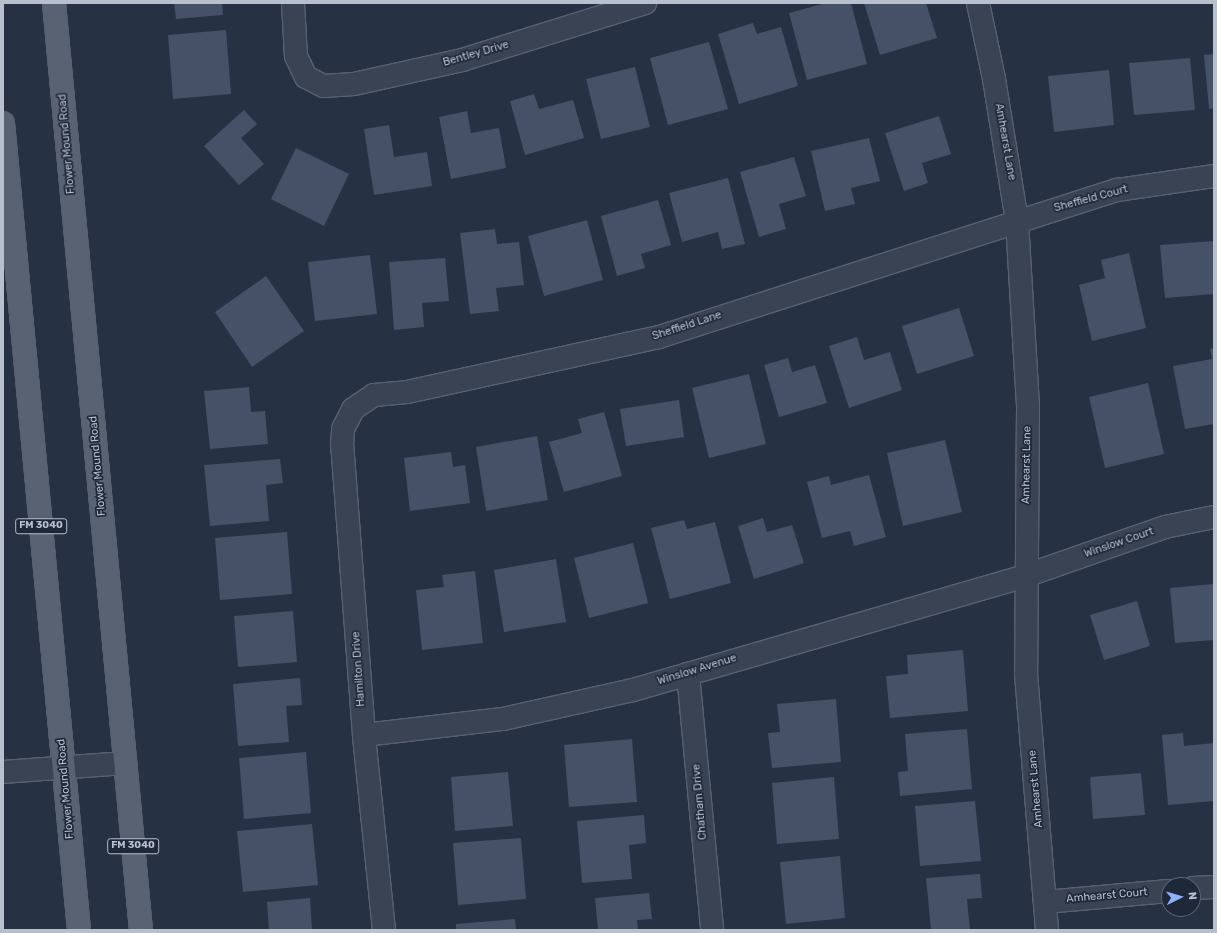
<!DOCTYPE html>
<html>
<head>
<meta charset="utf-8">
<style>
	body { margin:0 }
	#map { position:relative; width:1217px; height:933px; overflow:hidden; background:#263144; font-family:Rubik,sans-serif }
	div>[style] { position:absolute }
	.building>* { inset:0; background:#455166 }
	.roads { filter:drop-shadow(1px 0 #596171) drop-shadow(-1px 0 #596171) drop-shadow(0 1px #596171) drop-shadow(0 -1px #596171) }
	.street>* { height:22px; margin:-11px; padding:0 11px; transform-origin:11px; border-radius:11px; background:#3a4353 }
	.primary>* { height:22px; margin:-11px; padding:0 11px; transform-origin:11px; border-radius:11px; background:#596273 }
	span { translate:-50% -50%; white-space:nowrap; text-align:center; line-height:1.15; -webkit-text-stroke:3.5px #1f2839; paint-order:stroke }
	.shield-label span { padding:1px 3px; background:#1f2839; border:1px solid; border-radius:3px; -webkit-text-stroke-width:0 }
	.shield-label { font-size:10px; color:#b8bfcd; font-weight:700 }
	.street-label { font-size:11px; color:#b8bfcd }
	.frame { position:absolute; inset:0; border:4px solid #b8bfcd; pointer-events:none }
	.north { position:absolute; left:1161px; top:877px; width:40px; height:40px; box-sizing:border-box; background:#1f2839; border:1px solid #5c6474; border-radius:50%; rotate:85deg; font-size:11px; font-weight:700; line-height:16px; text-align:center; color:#b8bfcd }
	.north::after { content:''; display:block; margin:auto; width:14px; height:18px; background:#8eb1fc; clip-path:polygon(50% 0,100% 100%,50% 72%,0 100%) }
</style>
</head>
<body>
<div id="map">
	<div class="building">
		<i style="clip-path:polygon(174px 3px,222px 3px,223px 15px,176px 19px)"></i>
		<i style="clip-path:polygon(826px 3px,851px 3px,867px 64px,807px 80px,789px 13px)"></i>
		<i style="clip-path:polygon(864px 3px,926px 3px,937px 38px,880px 55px)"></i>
		<i style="clip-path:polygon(753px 23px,757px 34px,781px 27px,798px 86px,739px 104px,718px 34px)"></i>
		<i style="clip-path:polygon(226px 30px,231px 94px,173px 99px,168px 35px)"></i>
		<i style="clip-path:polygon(709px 42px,728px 109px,668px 125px,650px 58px)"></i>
		<i style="clip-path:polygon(1214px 54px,1214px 108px,1209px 109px,1204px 55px)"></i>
		<i style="clip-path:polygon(1190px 58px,1195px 110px,1134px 115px,1129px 63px)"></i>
		<i style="clip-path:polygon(635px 67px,650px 127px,601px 139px,586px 79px)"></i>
		<i style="clip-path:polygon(1109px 70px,1114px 125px,1054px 132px,1048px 76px)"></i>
		<i style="clip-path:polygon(534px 94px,539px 109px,573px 100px,584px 138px,525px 155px,510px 101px)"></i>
		<i style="clip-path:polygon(244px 110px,257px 124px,241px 138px,264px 164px,239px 185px,204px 146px)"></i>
		<i style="clip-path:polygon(467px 111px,471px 133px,499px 128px,506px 168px,451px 179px,439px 117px)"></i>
		<i style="clip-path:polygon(939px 116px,951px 154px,922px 163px,928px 183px,904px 191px,885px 133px)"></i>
		<i style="clip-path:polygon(389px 125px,394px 157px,427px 152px,432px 186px,374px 195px,364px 129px)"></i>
		<i style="clip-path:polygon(869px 138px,880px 181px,851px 188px,855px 204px,825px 211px,811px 151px)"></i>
		<i style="clip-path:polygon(296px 148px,349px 174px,324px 226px,271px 199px)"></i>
		<i style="clip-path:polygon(794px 157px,806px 196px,779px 204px,786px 229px,759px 237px,740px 172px)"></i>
		<i style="clip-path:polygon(728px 178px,745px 244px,722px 249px,718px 232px,682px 242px,669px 193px)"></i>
		<i style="clip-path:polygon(658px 200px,671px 245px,641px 254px,645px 268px,617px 276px,601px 216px)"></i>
		<i style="clip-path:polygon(587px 220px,603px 280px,544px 296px,528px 236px)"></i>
		<i style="clip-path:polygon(495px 229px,497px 244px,519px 242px,524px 285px,496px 288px,499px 311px,470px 314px,460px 233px)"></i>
		<i style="clip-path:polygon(1214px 241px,1214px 294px,1165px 298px,1160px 245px)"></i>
		<i style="clip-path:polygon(1129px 253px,1146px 328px,1092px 341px,1079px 285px,1105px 278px,1101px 260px)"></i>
		<i style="clip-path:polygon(370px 255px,377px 314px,315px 321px,308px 262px)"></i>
		<i style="clip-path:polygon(445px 258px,449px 301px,422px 303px,424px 327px,394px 330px,389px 262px)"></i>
		<i style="clip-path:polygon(266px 276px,304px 331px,252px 367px,215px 312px)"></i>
		<i style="clip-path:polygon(959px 308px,974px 356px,917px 374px,902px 326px)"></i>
		<i style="clip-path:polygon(857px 337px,864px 360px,890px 352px,902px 390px,849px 408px,829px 346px)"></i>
		<i style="clip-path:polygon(1214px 348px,1214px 424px,1185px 429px,1173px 366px,1212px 359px,1210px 349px)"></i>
		<i style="clip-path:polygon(788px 358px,792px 372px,815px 365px,827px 403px,779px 417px,764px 365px)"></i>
		<i style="clip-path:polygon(749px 374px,766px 444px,709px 458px,692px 388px)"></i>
		<i style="clip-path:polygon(1148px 383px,1164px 454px,1105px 468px,1089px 397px)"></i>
		<i style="clip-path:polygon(249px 387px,251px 412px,265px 411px,268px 444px,210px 449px,204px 391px)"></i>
		<i style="clip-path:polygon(679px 400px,684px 437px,626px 446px,620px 409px)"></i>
		<i style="clip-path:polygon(604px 412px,622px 476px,564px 492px,549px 442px,582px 433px,578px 419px)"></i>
		<i style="clip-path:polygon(537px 436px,548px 500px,486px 511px,476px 447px)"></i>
		<i style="clip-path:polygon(945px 440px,962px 512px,903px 526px,887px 453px)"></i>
		<i style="clip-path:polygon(451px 452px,453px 467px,465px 465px,470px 503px,410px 511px,404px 458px)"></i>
		<i style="clip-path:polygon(280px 459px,283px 483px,266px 485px,269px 521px,210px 526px,204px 465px)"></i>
		<i style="clip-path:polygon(869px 475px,886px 537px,854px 546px,850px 531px,822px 538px,807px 482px,829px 476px,831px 485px)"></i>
		<i style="clip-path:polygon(763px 518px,767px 532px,792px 525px,804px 563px,754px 579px,738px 526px)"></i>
		<i style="clip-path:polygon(684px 520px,687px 529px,715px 522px,731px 583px,670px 599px,651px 528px)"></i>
		<i style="clip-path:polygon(287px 532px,292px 594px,220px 600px,215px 538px)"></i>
		<i style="clip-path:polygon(633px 543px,648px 603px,589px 618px,574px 558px)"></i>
		<i style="clip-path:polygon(556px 559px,566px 622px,504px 632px,494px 570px)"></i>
		<i style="clip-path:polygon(475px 571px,483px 643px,422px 650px,416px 590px,444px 587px,442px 575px)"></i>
		<i style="clip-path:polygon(1214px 584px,1214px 640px,1175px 643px,1170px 588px)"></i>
		<i style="clip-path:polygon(1137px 601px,1150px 646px,1104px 660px,1090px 615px)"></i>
		<i style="clip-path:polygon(293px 611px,297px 662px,238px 667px,234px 616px)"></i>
		<i style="clip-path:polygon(963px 650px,968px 711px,890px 718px,886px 676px,908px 674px,907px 655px)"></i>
		<i style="clip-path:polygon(300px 678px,302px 705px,286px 706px,289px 742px,238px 746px,233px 684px)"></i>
		<i style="clip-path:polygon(836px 699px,841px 762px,772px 768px,768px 733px,780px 732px,777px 704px)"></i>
		<i style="clip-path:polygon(967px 729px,972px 789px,900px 796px,898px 772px,908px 771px,905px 734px)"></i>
		<i style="clip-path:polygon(1183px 733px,1184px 746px,1214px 743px,1214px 801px,1168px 805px,1162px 735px)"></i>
		<i style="clip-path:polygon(632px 739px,637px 802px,569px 807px,564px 745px)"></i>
		<i style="clip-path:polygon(306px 752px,311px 813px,244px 819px,239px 758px)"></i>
		<i style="clip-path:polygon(508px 772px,513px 826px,455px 831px,451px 777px)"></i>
		<i style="clip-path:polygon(1141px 773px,1145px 815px,1093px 819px,1090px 777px)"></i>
		<i style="clip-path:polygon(834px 777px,839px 839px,777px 844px,772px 783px)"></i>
		<i style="clip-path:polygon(975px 801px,981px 861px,920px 866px,915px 806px)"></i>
		<i style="clip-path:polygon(644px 815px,646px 843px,629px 845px,632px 879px,582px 883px,577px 821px)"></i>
		<i style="clip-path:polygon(312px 824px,318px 885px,243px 892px,237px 831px)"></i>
		<i style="clip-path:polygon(521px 838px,526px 899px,458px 905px,453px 843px)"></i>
		<i style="clip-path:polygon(840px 856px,845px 918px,786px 924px,780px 862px)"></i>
		<i style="clip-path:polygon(980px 874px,982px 898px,967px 899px,970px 930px,931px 930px,926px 878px)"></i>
		<i style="clip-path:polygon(649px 893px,652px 919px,637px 920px,638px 930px,598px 930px,595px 898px)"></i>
		<i style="clip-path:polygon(310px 898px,312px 930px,269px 930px,267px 902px)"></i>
		<i style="clip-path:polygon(515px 919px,516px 930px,456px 930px,456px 924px)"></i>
	</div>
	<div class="roads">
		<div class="street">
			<i style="left:293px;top:3px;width:53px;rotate:86.8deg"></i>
			<i style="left:296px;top:56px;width:23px;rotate:65deg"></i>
			<i style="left:306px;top:77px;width:20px;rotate:27deg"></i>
			<i style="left:324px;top:86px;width:30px;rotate:-4deg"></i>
			<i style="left:354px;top:84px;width:111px;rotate:-12.5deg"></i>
			<i style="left:462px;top:60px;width:192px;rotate:-17.3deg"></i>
			<i style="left:978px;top:3px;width:78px;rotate:78.1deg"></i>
			<i style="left:994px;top:79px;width:144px;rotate:80.8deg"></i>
			<i style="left:1017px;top:221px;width:186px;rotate:86.6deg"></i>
			<i style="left:1028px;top:407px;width:267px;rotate:90.4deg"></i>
			<i style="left:1026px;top:674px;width:257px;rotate:85.3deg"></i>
			<i style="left:688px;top:674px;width:257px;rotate:84.6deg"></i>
			<i style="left:364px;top:735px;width:140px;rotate:-6.6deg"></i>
			<i style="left:503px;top:719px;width:133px;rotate:-12.6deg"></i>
			<i style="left:633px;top:690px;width:408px;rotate:-16.2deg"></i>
			<i style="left:1025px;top:576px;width:148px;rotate:-19.3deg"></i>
			<i style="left:1165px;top:527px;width:50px;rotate:-11.5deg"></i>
			<i style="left:3px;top:772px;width:122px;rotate:-4.2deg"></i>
			<i style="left:1193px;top:888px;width:21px;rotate:-3deg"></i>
			<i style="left:1045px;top:902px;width:124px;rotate:-5.1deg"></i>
			<i style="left:384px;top:930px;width:196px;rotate:-95.9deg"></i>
			<i style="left:364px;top:735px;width:291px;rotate:-94.3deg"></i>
			<i style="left:342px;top:445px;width:16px;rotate:-86deg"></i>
			<i style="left:343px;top:429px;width:22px;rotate:-63deg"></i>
			<i style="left:353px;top:409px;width:25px;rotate:-34deg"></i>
			<i style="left:374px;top:395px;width:33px;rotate:-5deg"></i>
			<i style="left:407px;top:392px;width:258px;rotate:-12.3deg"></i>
			<i style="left:659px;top:337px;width:481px;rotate:-17.8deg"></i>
			<i style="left:1117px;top:190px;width:98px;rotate:-8.2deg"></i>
		</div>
		<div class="primary">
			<i style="left:54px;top:3px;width:931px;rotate:84.64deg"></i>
			<i style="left:3px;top:123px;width:811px;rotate:84.62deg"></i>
		</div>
	</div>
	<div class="shield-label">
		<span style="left:41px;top:526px">FM 3040</span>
		<span style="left:133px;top:846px">FM 3040</span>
	</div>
	<div class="street-label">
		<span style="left:476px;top:54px;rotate:-16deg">Bentley Drive</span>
		<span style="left:1005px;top:142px;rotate:80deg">Amhearst Lane</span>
		<span style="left:67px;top:144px;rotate:-95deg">Flower Mound Road</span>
		<span style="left:1091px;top:199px;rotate:-15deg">Sheffield Court</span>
		<span style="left:687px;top:326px;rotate:-18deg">Sheffield Lane</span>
		<span style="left:1027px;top:465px;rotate:-89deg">Amhearst Lane</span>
		<span style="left:98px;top:466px;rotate:-95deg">Flower Mound Road</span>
		<span style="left:1119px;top:543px;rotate:-19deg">Winslow Court</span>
		<span style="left:359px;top:669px;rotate:-94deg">Hamilton Drive</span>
		<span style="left:697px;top:670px;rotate:-17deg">Winslow Avenue</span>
		<span style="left:66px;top:789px;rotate:-95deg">Flower Mound Road</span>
		<span style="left:1036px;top:789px;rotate:-95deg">Amhearst Lane</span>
		<span style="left:700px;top:802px;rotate:-95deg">Chatham Drive</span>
		<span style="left:1107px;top:896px;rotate:-5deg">Amhearst Court</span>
	</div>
	<div class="frame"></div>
	<div class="north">N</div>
</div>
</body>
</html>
